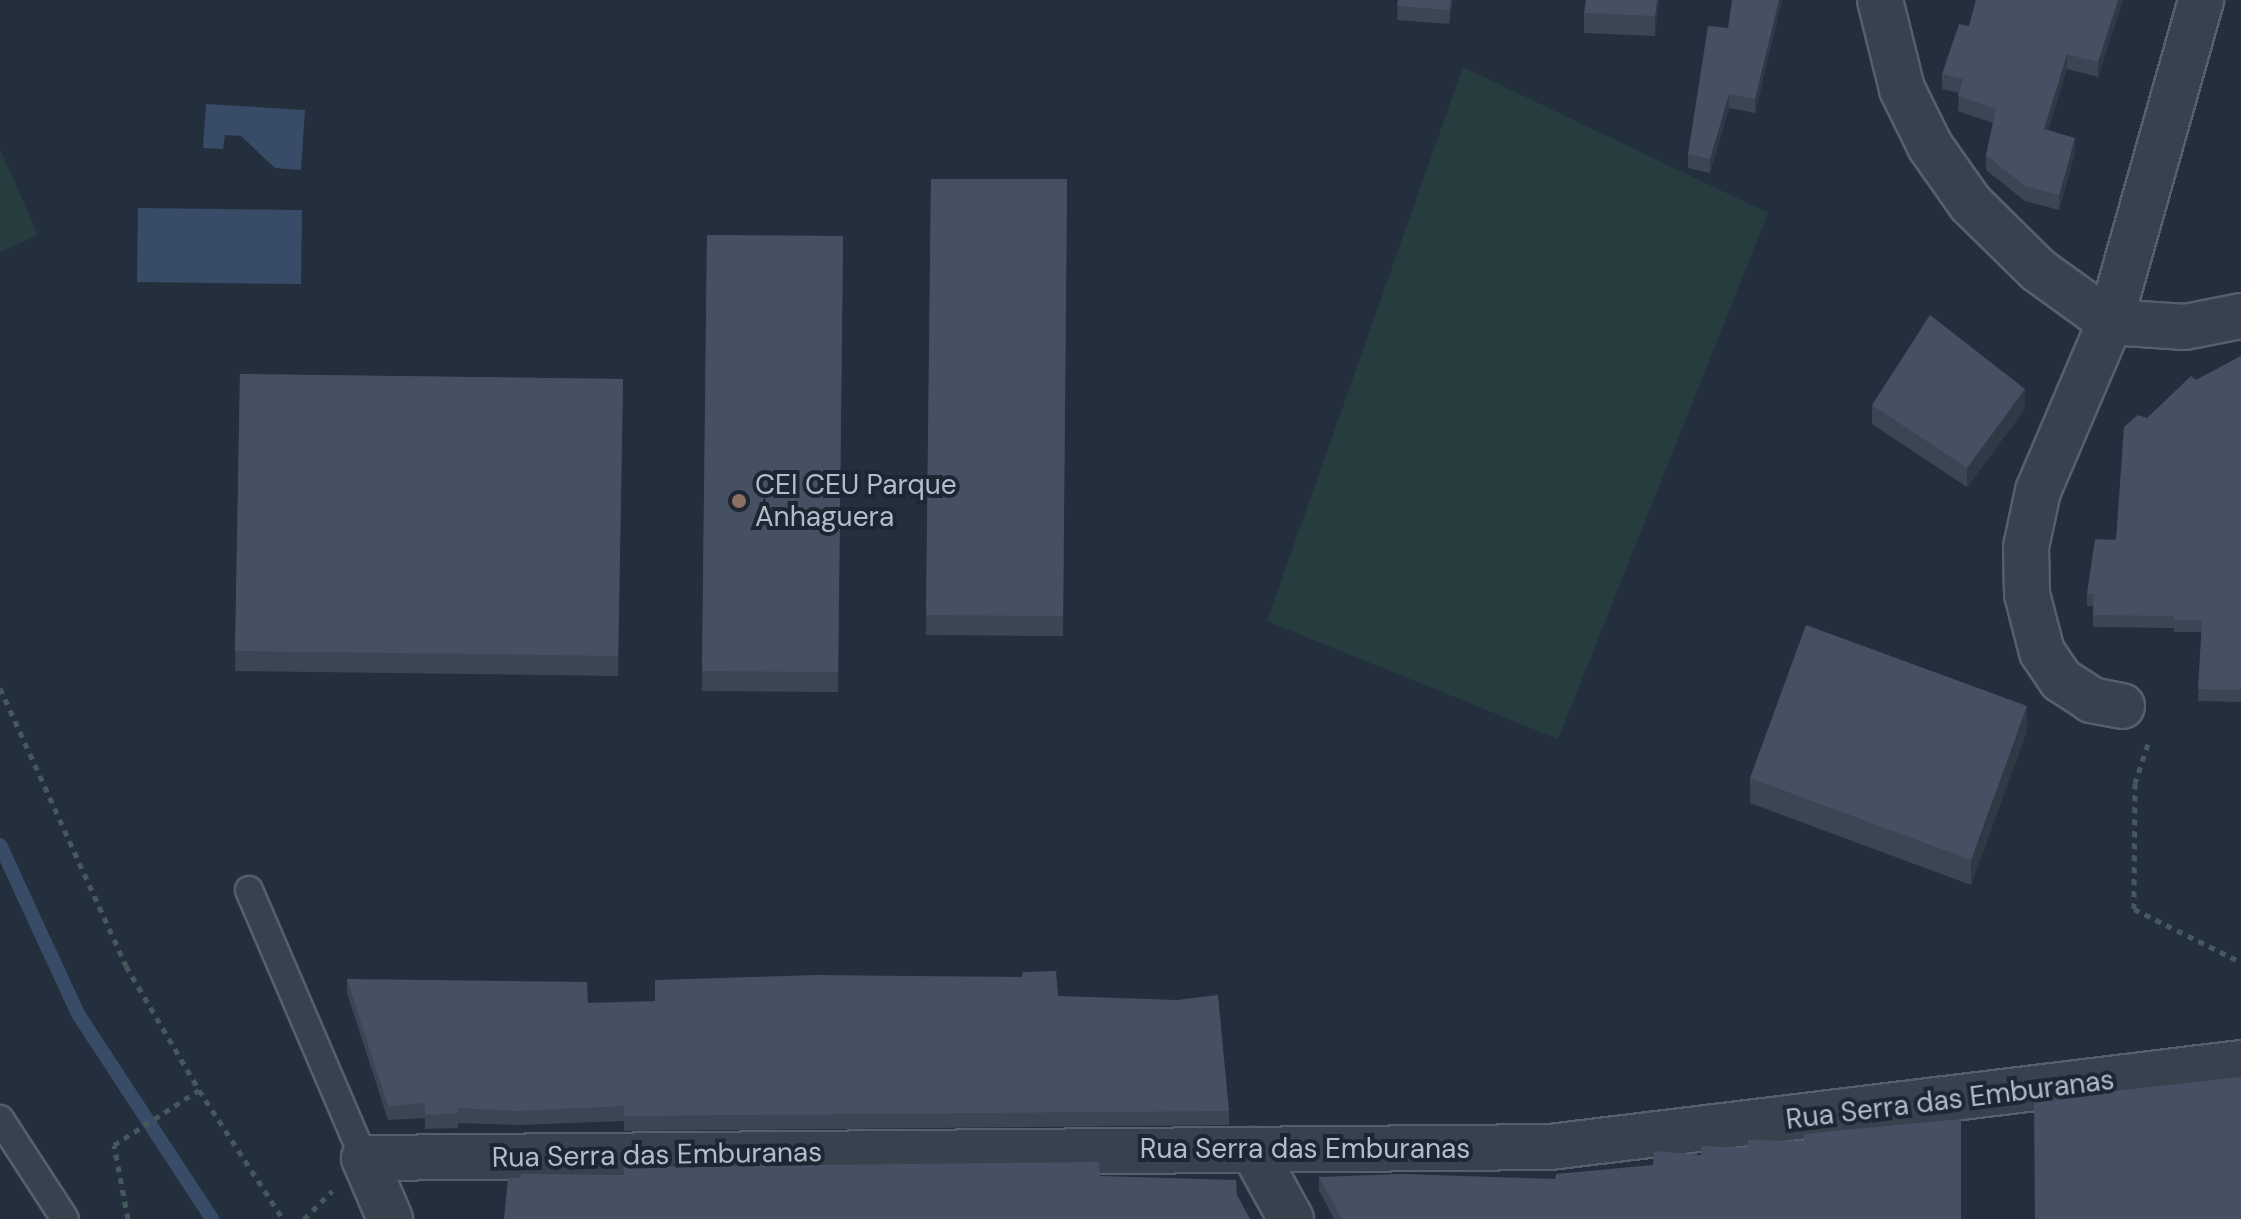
<!DOCTYPE html>
<html>
<head>
<meta charset="utf-8">
<style>
	body { margin:0 }
	#map { position:relative; width:2241px; height:1219px; overflow:hidden; background:#242f3e; font-family:"DM Sans",sans-serif }
	div>[style] { position:absolute }
	.green>* { inset:0; background:#263c3f }
	.water>* { inset:0; background:#394c67 }
	.stream>* { height:14px; margin:-7px; padding:0 7px; transform-origin:7px; border-radius:7px; background:#394c67 }
	.path>* { height:5px; margin-top:-2.5px; transform-origin:0; background:repeating-linear-gradient(90deg,#44595c 0 6px,transparent 0 12px) }
	.roads { filter:drop-shadow(2px 0 #565f6c) drop-shadow(-2px 0 #565f6c) drop-shadow(0 2px #565f6c) drop-shadow(0 -2px #565f6c) }
	.service>* { height:26px; margin:-13px; padding:0 13px; transform-origin:13px; border-radius:13px; background:#38414e }
	.minor>* { height:44px; margin:-22px; padding:0 22px; transform-origin:22px; border-radius:22px; background:#38414e }
	.wall>* { inset:0; background:#3b4654 }
	.shaded-wall>* { inset:0; background:#303945 }
	.building>* { inset:0; background:#455162 }
	.dots>* { width:22px; height:22px; translate:-50% -50%; box-sizing:border-box; border:4px solid #1d2633; border-radius:50% }
	span { translate:-50% -50%; white-space:nowrap; text-align:center; line-height:1.15; -webkit-text-stroke:8px #1d2633; paint-order:stroke }
	.poi-label { font-size:28px; color:#b4bcc9 }
	.left { translate:0 -50%; text-align:left }
	.street-label { font-size:28px; color:#b4bcc9 }
</style>
</head>
<body>
<div id="map">
	<div class="green">
		<i style="clip-path:polygon(1463px 67px,1768px 213px,1558px 739px,1267px 621px)"></i>
		<i style="clip-path:polygon(0 149px,38px 235px,0 252px)"></i>
	</div>
	<div class="water">
		<i style="clip-path:polygon(206px 104px,305px 110px,301px 170px,275px 168px,241px 136px,225px 135px,223px 149px,203px 148px)"></i>
		<i style="clip-path:polygon(138px 208px,302px 210px,301px 284px,137px 282px)"></i>
	</div>
	<div class="stream">
		<i style="left:0;top:845px;width:186px;rotate:65.2deg"></i>
		<i style="left:78px;top:1014px;width:245px;rotate:56.8deg"></i>
	</div>
	<div class="path">
		<i style="left:0;top:688px;width:305px;rotate:65.6deg"></i>
		<i style="left:126px;top:966px;width:144px;rotate:59.5deg"></i>
		<i style="left:199px;top:1090px;width:154px;rotate:56.9deg"></i>
		<i style="left:2148px;top:744px;width:41px;rotate:108.4deg"></i>
		<i style="left:2135px;top:783px;width:126px;rotate:90.5deg"></i>
		<i style="left:2134px;top:909px;width:119px;rotate:26.4deg"></i>
		<i style="left:128px;top:1219px;width:75px;rotate:-100.7deg"></i>
		<i style="left:114px;top:1145px;width:101px;rotate:-32.9deg"></i>
		<i style="left:304px;top:1219px;width:40px;rotate:-45deg"></i>
	</div>
	<div class="roads">
		<div class="service">
			<i style="left:249px;top:890px;width:292px;rotate:66.8deg"></i>
			<i style="left:0;top:1119px;width:119px;rotate:57deg"></i>
		</div>
		<div class="minor">
			<i style="left:1880px;top:0;width:92px;rotate:76.1deg"></i>
			<i style="left:1902px;top:89px;width:64px;rotate:63.8deg"></i>
			<i style="left:1930px;top:146px;width:70px;rotate:54.9deg"></i>
			<i style="left:1970px;top:203px;width:95px;rotate:44.6deg"></i>
			<i style="left:2038px;top:270px;width:89px;rotate:35.8deg"></i>
			<i style="left:2110px;top:322px;width:75px;rotate:3.8deg"></i>
			<i style="left:2185px;top:327px;width:57px;rotate:-11.1deg"></i>
			<i style="left:2122px;top:706px;width:31px;rotate:-169deg"></i>
			<i style="left:2092px;top:700px;width:37px;rotate:-147deg"></i>
			<i style="left:2061px;top:680px;width:34px;rotate:-124deg"></i>
			<i style="left:2042px;top:652px;width:60px;rotate:-104.5deg"></i>
			<i style="left:2027px;top:594px;width:47px;rotate:-91.2deg"></i>
			<i style="left:2026px;top:547px;width:57px;rotate:-77.9deg"></i>
			<i style="left:2038px;top:491px;width:184px;rotate:-66.9deg"></i>
			<i style="left:2110px;top:322px;width:335px;rotate:-74.2deg"></i>
			<i style="left:1253px;top:1150px;width:79px;rotate:61.2deg"></i>
			<i style="left:390px;top:1219px;width:66px;rotate:-113.1deg"></i>
			<i style="left:364px;top:1158px;width:1186px;rotate:-0.53deg"></i>
			<i style="left:1550px;top:1147px;width:696px;rotate:-6.93deg"></i>
		</div>
	</div>
	<div class="wall">
		<i style="clip-path:polygon(1398px 0,1452px 0,1449px 24px,1397px 20px)"></i>
		<i style="clip-path:polygon(1659px 0,1655px 36px,1584px 33px,1584px 13px)"></i>
		<i style="clip-path:polygon(1782px 0,1755px 113px,1729px 108px,1710px 173px,1688px 168px,1688px 154px,1728px 28px)"></i>
		<i style="clip-path:polygon(1976px 0,2123px 0,2098px 77px,2067px 69px,2048px 130px,2075px 153px,2059px 210px,2025px 201px,1986px 170px,1986px 155px,1993px 123px,1958px 111px,1959px 93px,1942px 89px,1942px 74px,1969px 26px)"></i>
		<i style="clip-path:polygon(931px 179px,1067px 179px,1063px 636px,926px 635px)"></i>
		<i style="clip-path:polygon(707px 235px,843px 236px,838px 692px,702px 691px)"></i>
		<i style="clip-path:polygon(2241px 356px,2241px 702px,2198px 701px,2202px 632px,2174px 632px,2174px 628px,2093px 627px,2093px 606px,2087px 606px,2087px 594px,2196px 380px)"></i>
		<i style="clip-path:polygon(240px 374px,623px 379px,618px 676px,235px 671px)"></i>
		<i style="clip-path:polygon(1872px 405px,2025px 409px,1967px 487px,1872px 424px)"></i>
		<i style="clip-path:polygon(2027px 731px,1971px 885px,1750px 803px,1750px 778px)"></i>
		<i style="clip-path:polygon(347px 979px,588px 1003px,1229px 1111px,1229px 1125px,624px 1131px,624px 1121px,519px 1125px,458px 1123px,458px 1128px,425px 1129px,425px 1118px,388px 1120px,347px 993px)"></i>
		<i style="clip-path:polygon(1319px 1177px,1961px 1219px,1334px 1219px,1319px 1190px)"></i>
	</div>
	<div class="shaded-wall">
		<i style="clip-path:polygon(1657px 0,1659px 0,1655px 36px,1655px 16px)"></i>
		<i style="clip-path:polygon(1779px 0,1782px 0,1755px 113px,1755px 99px)"></i>
		<i style="clip-path:polygon(2118px 0,2123px 0,2098px 77px,2098px 62px)"></i>
		<i style="clip-path:polygon(2067px 54px,2067px 69px,2044px 144px,2044px 129px)"></i>
		<i style="clip-path:polygon(1729px 94px,1729px 108px,1710px 173px,1710px 159px)"></i>
		<i style="clip-path:polygon(2075px 138px,2075px 153px,2059px 210px,2059px 195px)"></i>
		<i style="clip-path:polygon(2025px 389px,2025px 409px,1967px 487px,1967px 468px)"></i>
		<i style="clip-path:polygon(2027px 706px,2027px 731px,1971px 885px,1971px 860px)"></i>
	</div>
	<div class="building">
		<i style="clip-path:polygon(1398px 0,1450px 0,1449px 10px,1397px 6px)"></i>
		<i style="clip-path:polygon(1586px 0,1657px 0,1655px 16px,1584px 13px)"></i>
		<i style="clip-path:polygon(1732px 0,1779px 0,1755px 99px,1729px 94px,1710px 159px,1688px 154px,1708px 26px,1728px 28px)"></i>
		<i style="clip-path:polygon(1976px 0,2118px 0,2098px 62px,2067px 54px,2044px 129px,2075px 138px,2059px 195px,2025px 186px,1986px 155px,1996px 109px,1958px 96px,1963px 79px,1942px 74px,1959px 24px,1969px 26px)"></i>
		<i style="clip-path:polygon(931px 179px,1067px 179px,1063px 616px,926px 615px)"></i>
		<i style="clip-path:polygon(707px 235px,843px 236px,838px 672px,702px 671px)"></i>
		<i style="clip-path:polygon(1930px 315px,2025px 389px,1967px 468px,1872px 405px)"></i>
		<i style="clip-path:polygon(2241px 356px,2241px 690px,2198px 689px,2202px 620px,2174px 620px,2174px 616px,2093px 615px,2094px 594px,2087px 594px,2095px 539px,2116px 540px,2124px 427px,2138px 415px,2147px 418px,2191px 376px,2196px 380px)"></i>
		<i style="clip-path:polygon(240px 374px,623px 379px,618px 656px,235px 651px)"></i>
		<i style="clip-path:polygon(1806px 625px,2027px 706px,1971px 860px,1750px 778px)"></i>
		<i style="clip-path:polygon(1056px 971px,1058px 996px,1177px 1000px,1218px 995px,1229px 1111px,624px 1116px,624px 1106px,519px 1111px,458px 1108px,458px 1113px,425px 1115px,425px 1103px,388px 1106px,347px 979px,587px 982px,588px 1003px,655px 1001px,655px 980px,818px 975px,1022px 977px,1023px 972px)"></i>
		<i style="clip-path:polygon(2241px 1077px,2241px 1219px,2035px 1219px,2034px 1100px)"></i>
		<i style="clip-path:polygon(1961px 1119px,1961px 1219px,1342px 1219px,1319px 1177px,1402px 1174px,1555px 1179px,1556px 1174px,1653px 1165px,1654px 1151px,1701px 1155px,1702px 1146px,1747px 1148px,1748px 1140px,1804px 1141px,1804px 1134px)"></i>
		<i style="clip-path:polygon(1099px 1162px,1100px 1176px,1236px 1180px,1237px 1195px,1250px 1219px,504px 1219px,508px 1178px,520px 1178px,521px 1174px,624px 1175px,624px 1167px)"></i>
	</div>
	<div class="dots">
		<i style="left:739px;top:501px;background:#8d6e63"></i>
	</div>
	<div class="poi-label">
		<span class="left" style="left:755px;top:501px">CEI CEU Parque<br>Anhaguera</span>
	</div>
	<div class="street-label">
		<span style="left:1950px;top:1100px;rotate:-7deg">Rua Serra das Emburanas</span>
		<span style="left:1305px;top:1149px">Rua Serra das Emburanas</span>
		<span style="left:657px;top:1155px;rotate:-1deg">Rua Serra das Emburanas</span>
	</div>
</div>
</body>
</html>
